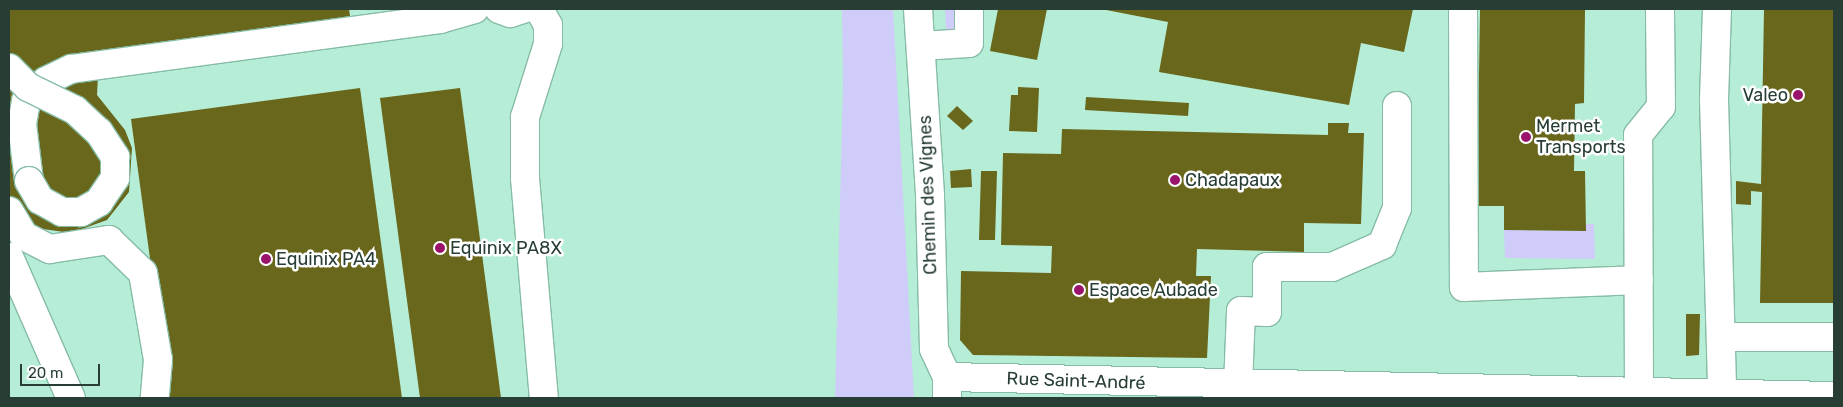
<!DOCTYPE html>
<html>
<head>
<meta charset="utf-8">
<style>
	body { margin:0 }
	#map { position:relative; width:1843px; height:407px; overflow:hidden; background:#b6edd7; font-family:Rubik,sans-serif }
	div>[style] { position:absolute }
	.green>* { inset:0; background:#cfccf9 }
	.building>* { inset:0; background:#69671b }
	.roads { filter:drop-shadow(1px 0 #86bca6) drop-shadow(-1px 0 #86bca6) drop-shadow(0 1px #86bca6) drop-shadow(0 -1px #86bca6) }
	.minor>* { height:28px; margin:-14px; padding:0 14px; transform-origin:14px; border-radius:14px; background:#fff }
	.bridges { filter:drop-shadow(1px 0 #86bca6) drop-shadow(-1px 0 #86bca6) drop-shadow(0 1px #86bca6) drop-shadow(0 -1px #86bca6) }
	.minor-bridge>* { height:28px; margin:-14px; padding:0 14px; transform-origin:14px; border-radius:14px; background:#fff }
	.dots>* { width:14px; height:14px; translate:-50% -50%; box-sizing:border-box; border:2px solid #fff; border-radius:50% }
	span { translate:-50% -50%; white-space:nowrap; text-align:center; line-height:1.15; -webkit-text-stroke:5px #fff; paint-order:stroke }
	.poi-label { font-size:18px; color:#283e35 }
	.right { translate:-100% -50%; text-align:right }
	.left { translate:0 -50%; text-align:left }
	.street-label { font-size:18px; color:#283e35 }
	.frame { position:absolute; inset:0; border:10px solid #283e35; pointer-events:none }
	.scale { position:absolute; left:20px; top:364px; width:80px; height:22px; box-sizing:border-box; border:2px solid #283e35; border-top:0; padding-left:6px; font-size:15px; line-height:18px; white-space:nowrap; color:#283e35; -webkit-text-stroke:4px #fff; paint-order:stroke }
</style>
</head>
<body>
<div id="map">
	<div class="green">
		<i style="clip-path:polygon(842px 9px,893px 9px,914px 398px,835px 398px,843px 84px)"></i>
		<i style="clip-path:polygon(945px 9px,954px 9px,956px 32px,946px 31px)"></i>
		<i style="clip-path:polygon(1585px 224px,1594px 224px,1595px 259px,1505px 258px,1504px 230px,1585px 231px)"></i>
	</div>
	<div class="building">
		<i style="clip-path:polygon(9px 9px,349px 9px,353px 37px,98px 76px,97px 95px,125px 130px,132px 148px,129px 192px,107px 220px,71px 233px,36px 228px,15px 211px,9px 195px)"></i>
		<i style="clip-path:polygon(998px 9px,1047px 9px,1037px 60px,990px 51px)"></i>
		<i style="clip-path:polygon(1101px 9px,1413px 9px,1404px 52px,1361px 43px,1349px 105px,1159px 72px,1168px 22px)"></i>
		<i style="clip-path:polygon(1480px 9px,1585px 9px,1584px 103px,1575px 104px,1574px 171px,1585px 171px,1586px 231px,1504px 230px,1504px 206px,1477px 206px)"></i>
		<i style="clip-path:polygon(1764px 9px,1834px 9px,1834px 303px,1760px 303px,1762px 192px,1751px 191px,1751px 205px,1736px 204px,1736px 181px,1761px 184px)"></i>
		<i style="clip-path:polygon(1018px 87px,1039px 88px,1037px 132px,1009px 131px,1011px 95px,1018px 95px)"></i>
		<i style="clip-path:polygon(360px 88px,402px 398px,169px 398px,131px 119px)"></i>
		<i style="clip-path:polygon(460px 88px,501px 398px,420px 398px,380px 98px)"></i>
		<i style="clip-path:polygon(1086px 97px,1189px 103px,1188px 116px,1085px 110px)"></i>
		<i style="clip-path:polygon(957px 106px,973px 121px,963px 130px,947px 116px)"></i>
		<i style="clip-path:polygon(1328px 123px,1349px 123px,1348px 133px,1364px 133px,1361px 224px,1304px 223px,1304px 252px,1197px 249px,1196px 276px,1211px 276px,1207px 358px,973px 355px,960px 340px,961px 271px,1051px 273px,1052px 246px,1001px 245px,1003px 153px,1061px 154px,1062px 129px,1328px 135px)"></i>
		<i style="clip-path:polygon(971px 169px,972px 187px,951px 188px,950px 171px)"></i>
		<i style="clip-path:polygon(981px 171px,997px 171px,995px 240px,979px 240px)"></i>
		<i style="clip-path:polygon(1686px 314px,1700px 314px,1699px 355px,1686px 356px)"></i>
	</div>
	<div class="roads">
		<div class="minor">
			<i style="left:499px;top:9px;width:12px;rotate:20deg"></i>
			<i style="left:510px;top:13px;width:14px;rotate:-17deg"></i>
			<i style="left:539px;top:9px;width:18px;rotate:61deg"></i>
			<i style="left:548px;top:25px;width:19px;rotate:90deg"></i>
			<i style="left:548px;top:44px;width:77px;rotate:107.5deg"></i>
			<i style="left:525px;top:117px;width:61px;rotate:90deg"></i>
			<i style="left:525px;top:178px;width:221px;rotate:85.1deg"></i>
			<i style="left:918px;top:9px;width:187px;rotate:86.3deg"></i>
			<i style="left:930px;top:196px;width:153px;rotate:88.5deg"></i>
			<i style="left:934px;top:349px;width:31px;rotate:65deg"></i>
			<i style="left:947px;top:377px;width:21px;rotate:90deg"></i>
			<i style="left:1463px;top:9px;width:278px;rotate:89.8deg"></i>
			<i style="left:1464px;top:287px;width:175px;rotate:-2.3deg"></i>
			<i style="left:1717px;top:9px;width:90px;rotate:91.9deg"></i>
			<i style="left:1714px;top:99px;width:294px;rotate:88.4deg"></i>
			<i style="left:921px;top:46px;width:48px;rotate:-3.6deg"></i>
			<i style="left:969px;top:43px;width:34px;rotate:-90deg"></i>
			<i style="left:29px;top:181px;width:57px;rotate:-97deg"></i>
			<i style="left:22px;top:124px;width:23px;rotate:-80deg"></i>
			<i style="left:26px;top:101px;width:28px;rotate:-45deg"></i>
			<i style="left:46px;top:81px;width:28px;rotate:-26deg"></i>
			<i style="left:71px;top:69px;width:372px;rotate:-7.7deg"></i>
			<i style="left:440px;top:19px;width:36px;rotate:-16deg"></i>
			<i style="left:9px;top:211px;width:29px;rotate:59deg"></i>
			<i style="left:24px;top:236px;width:29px;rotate:27deg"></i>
			<i style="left:50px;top:249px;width:60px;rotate:-8.7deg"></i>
			<i style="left:109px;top:240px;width:47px;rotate:44.1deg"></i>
			<i style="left:143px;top:273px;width:88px;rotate:80.2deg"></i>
			<i style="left:158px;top:360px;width:38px;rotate:95deg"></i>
			<i style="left:9px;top:257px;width:154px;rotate:66.3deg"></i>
			<i style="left:1722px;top:337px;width:112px"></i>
			<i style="left:947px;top:377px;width:887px;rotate:1.23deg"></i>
			<i style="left:1238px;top:386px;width:75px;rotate:-87.7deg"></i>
			<i style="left:1241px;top:311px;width:26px;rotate:2deg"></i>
			<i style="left:1267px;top:312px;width:45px;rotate:-90deg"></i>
			<i style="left:1267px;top:267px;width:65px"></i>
			<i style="left:1332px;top:267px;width:55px;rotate:-23.7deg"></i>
			<i style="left:1382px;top:245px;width:40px;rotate:-68deg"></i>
			<i style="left:1397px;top:208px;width:102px;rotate:-90deg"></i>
			<i style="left:1639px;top:392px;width:257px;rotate:-90.2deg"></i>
			<i style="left:1638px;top:135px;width:36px;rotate:-51deg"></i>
			<i style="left:1661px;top:107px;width:98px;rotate:-90.6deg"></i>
		</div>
	</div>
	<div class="bridges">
		<div class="minor-bridge">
			<i style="left:9px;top:68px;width:27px;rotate:45deg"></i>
			<i style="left:28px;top:87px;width:52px;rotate:26.1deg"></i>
			<i style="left:75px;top:110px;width:33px;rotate:43deg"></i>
			<i style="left:99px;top:132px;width:30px;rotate:57deg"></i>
			<i style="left:115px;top:157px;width:21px;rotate:90deg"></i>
			<i style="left:115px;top:178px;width:29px;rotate:124deg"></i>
			<i style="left:99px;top:202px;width:21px;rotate:151deg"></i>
			<i style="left:81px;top:212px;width:19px;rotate:180deg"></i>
			<i style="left:62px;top:212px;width:25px;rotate:-151deg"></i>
			<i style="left:40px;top:200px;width:22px;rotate:-120deg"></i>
		</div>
	</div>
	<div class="dots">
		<i style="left:1798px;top:95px;background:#981369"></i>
		<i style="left:1526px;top:137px;background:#981369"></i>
		<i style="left:1175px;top:180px;background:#981369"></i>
		<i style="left:440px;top:248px;background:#981369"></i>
		<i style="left:266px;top:259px;background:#981369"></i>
		<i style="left:1079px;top:290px;background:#981369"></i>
	</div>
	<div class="poi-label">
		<span class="right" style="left:1788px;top:95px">Valeo</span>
		<span class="left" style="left:1536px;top:137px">Mermet<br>Transports</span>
		<span class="left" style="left:1185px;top:180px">Chadapaux</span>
		<span class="left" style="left:450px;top:248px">Equinix PA8X</span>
		<span class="left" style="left:276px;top:259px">Equinix PA4</span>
		<span class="left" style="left:1089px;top:290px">Espace Aubade</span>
	</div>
	<div class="street-label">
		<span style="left:928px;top:195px;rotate:-92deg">Chemin des Vignes</span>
		<span style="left:1076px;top:381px;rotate:2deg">Rue Saint-André</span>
	</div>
	<div class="frame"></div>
	<div class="scale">20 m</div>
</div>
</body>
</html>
